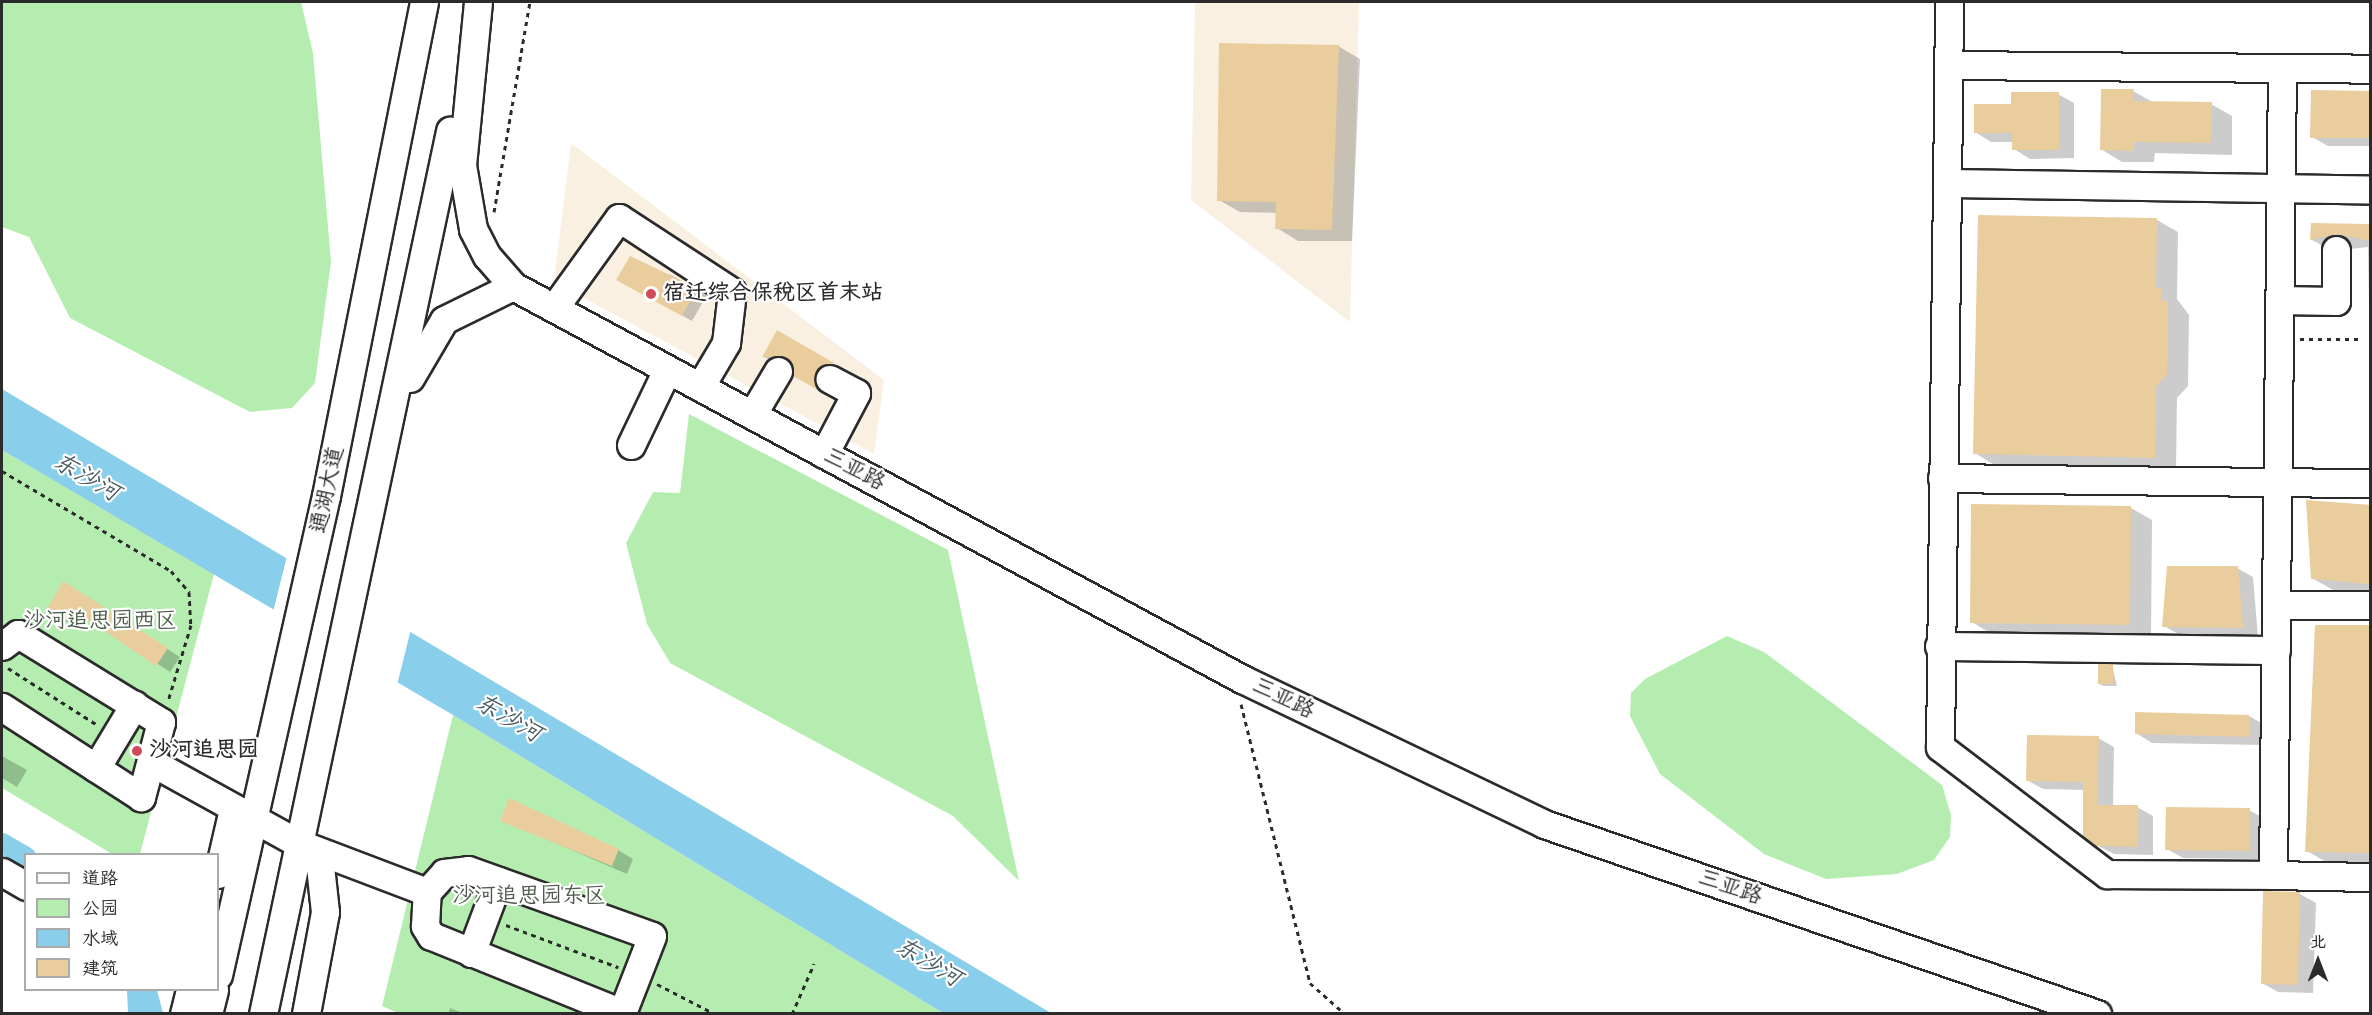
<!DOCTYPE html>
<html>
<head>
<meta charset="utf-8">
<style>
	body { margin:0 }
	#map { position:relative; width:2372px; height:1015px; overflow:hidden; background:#fff; font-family:Mynerve,"LXGW WenKai TC",sans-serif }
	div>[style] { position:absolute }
	.built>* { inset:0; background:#f9f0e2 }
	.green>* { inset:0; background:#b5edb0 }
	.water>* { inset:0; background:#89ceea }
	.pier>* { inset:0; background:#fff }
	.shadow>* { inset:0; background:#0003 }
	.canal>* { height:20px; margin:-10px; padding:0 10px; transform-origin:10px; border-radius:10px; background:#89ceea }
	.building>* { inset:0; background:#eacd9d }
	.path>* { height:3px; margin-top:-1.5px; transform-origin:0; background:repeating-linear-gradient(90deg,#2b2b2b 0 4.5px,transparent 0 9px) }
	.roads { filter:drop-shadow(2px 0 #2b2b2b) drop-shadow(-2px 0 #2b2b2b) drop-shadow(0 2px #2b2b2b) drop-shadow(0 -2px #2b2b2b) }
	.minor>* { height:27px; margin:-13.5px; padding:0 13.5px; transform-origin:13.5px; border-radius:13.5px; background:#fff }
	.dots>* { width:16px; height:16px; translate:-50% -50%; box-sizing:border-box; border:3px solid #fff; border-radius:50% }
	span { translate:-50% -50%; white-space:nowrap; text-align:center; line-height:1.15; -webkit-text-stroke:4.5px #fff; paint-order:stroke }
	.poi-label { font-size:22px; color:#2b2b2b; font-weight:700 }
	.left { translate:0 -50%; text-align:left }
	.street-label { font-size:22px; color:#2b2b2b }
	.park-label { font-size:22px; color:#4e5c4c }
	.water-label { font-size:24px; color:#475c64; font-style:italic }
	.frame { position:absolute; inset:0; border:3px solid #2b2b2b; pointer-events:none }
	.legend { position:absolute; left:24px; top:853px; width:195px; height:138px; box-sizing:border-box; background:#fff; border:2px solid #aaa; margin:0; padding:8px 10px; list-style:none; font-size:18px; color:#2b2b2b }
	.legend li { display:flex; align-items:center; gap:12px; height:30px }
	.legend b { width:30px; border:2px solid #aaa }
	.north { position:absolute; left:2288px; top:931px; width:60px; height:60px; -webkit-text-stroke:4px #fff; paint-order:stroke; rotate:0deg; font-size:16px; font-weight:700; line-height:24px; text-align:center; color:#2b2b2b }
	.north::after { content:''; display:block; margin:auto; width:21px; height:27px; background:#2b2b2b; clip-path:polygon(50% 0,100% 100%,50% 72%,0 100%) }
</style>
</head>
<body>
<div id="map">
	<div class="built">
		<i style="clip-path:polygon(1195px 2px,1359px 2px,1350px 322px,1191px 200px)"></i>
		<i style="clip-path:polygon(571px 143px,884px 380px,874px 454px,554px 282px)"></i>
	</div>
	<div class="green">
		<i style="clip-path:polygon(2px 2px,301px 2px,313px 53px,331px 262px,315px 383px,292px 408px,250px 412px,70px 318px,29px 237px,2px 227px)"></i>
		<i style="clip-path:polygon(689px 414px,948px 550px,1019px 881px,953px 816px,670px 663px,647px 624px,626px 543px,653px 492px,680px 493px)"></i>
		<i style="clip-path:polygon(2px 450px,214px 574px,140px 854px,112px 854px,2px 788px)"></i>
		<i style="clip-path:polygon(1727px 636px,1764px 652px,1942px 785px,1951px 815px,1950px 837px,1934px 860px,1897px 874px,1826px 879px,1764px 854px,1660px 774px,1630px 716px,1631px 693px,1645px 679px)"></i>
		<i style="clip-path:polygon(453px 715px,943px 1013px,400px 1014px,382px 1006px)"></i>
	</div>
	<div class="water">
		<i style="clip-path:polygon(2px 389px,1051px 1013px,943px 1013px,453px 715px,2px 450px)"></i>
		<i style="clip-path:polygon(127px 990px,157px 990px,163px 1013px,128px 1013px)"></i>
	</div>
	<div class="pier">
		<i style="clip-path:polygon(287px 556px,411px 629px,397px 685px,273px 612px)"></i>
	</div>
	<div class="shadow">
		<i style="clip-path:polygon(1338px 46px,1360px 59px,1352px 241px,1298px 241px,1277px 228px,1277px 213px,1240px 212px,1219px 200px)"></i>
		<i style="clip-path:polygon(2133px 91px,2154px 103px,2211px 104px,2232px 116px,2232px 155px,2155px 153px,2154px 162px,2122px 162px,2101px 149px)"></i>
		<i style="clip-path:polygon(2313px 91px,2370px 92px,2370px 146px,2328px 146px,2312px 137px)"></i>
		<i style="clip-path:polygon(2058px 94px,2074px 103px,2074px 158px,2030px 159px,2014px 149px,2014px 142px,1991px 142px,1975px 132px)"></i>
		<i style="clip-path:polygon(2157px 220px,2178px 232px,2177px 299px,2189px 315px,2188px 386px,2177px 398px,2176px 469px,1996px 466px,1975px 453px)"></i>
		<i style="clip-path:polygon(2312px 225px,2370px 225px,2370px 359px,2368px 247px,2332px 251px,2312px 240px)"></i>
		<i style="clip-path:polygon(669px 274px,707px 295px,692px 321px,618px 279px,666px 279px)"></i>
		<i style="clip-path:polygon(778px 332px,847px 373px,832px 380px,833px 397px,794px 374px,790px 366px,764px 357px)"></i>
		<i style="clip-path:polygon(2308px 501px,2370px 505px,2370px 593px,2333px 590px,2312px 578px)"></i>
		<i style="clip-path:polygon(2131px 508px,2152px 520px,2151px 637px,1993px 635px,1972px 622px)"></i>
		<i style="clip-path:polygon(2237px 568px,2253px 577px,2258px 637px,2180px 635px,2164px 626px)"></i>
		<i style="clip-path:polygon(77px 591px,180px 657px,170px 672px,86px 617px,78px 629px,65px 621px)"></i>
		<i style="clip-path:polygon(2316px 626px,2370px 627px,2370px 863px,2326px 862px,2307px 851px)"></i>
		<i style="clip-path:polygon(2112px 665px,2117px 686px,2104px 686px,2099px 684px)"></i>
		<i style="clip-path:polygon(2137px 714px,2249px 716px,2265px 725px,2264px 745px,2152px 743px,2136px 733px)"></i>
		<i style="clip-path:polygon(2098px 738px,2114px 747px,2113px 807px,2137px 807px,2153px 816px,2153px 855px,2114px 854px,2097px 845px,2085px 790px,2043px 789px,2027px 780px)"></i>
		<i style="clip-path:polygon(2px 756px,27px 770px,17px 787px,2px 778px)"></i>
		<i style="clip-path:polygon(2249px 810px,2265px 819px,2264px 859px,2183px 858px,2167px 849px)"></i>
		<i style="clip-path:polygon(502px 820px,618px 850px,633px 859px,627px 874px)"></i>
		<i style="clip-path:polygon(2264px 893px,2300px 894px,2316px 903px,2313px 993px,2278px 992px,2262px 983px)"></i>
		<i style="clip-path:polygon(450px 1008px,465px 1014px,448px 1014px)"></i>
	</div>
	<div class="canal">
		<i style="left:2px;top:843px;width:28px;rotate:30deg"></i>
	</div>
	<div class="building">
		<i style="clip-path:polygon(1219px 43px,1339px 45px,1332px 230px,1275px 229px,1276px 202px,1217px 201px)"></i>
		<i style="clip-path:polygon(2101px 89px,2134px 89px,2133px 101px,2212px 102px,2211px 143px,2134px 142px,2134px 151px,2100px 150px)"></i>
		<i style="clip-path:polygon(2311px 90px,2370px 91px,2370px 138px,2310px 138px)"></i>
		<i style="clip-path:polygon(2011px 92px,2059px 92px,2059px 150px,2012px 150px,2012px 133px,1974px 133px,1974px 104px,2011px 104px)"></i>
		<i style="clip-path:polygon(1978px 215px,2157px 218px,2156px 288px,2162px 288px,2161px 301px,2168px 301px,2167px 374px,2156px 387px,2155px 458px,1973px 454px)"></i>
		<i style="clip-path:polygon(2311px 223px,2370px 224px,2370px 241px,2337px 234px,2310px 240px)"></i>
		<i style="clip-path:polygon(630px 256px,697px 288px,682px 316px,616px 280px)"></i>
		<i style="clip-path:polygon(777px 330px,834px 363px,816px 371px,818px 390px,793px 376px,785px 357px,762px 357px)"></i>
		<i style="clip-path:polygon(2306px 500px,2370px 505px,2370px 584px,2311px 579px)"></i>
		<i style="clip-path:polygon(1971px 504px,2131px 506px,2130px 625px,1970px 623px)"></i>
		<i style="clip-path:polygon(2167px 566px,2238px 566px,2243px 628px,2162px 627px)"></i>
		<i style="clip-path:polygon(63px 581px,168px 648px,156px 666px,72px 609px,64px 623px,46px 611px)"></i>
		<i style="clip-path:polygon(2315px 625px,2370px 625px,2370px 853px,2305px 852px)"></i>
		<i style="clip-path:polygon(2098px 664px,2113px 664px,2113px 684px,2098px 684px)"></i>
		<i style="clip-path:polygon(2135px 712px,2249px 715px,2249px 737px,2135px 734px)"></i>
		<i style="clip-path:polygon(2027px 735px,2099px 736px,2097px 805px,2138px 805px,2137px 847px,2096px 846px,2083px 836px,2083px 782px,2026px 781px)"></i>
		<i style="clip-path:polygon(509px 798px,619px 849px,612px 866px,500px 821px)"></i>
		<i style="clip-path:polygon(2166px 807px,2250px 808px,2249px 851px,2165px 850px)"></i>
		<i style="clip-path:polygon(2263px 891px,2300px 892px,2298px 985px,2261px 984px)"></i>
	</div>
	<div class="path">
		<i style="left:494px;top:212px;width:213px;rotate:-80.3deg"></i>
		<i style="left:2300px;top:339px;width:59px"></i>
		<i style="left:2px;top:471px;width:196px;rotate:30.6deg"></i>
		<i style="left:171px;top:571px;width:28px;rotate:49deg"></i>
		<i style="left:189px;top:592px;width:33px;rotate:87deg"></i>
		<i style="left:191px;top:625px;width:79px;rotate:106.8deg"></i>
		<i style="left:8px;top:668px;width:104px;rotate:32.5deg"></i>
		<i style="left:1241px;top:704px;width:287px;rotate:76.1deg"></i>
		<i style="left:1310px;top:983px;width:47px;rotate:41.5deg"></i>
		<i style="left:506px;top:925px;width:120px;rotate:20.6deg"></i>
		<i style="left:657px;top:984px;width:65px;rotate:27.3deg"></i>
		<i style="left:792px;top:1014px;width:55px;rotate:-66.3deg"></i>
	</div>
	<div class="roads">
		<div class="minor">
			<i style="left:478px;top:2px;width:164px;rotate:95.6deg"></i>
			<i style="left:462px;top:165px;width:65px;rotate:80.2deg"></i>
			<i style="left:473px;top:229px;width:30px;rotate:63deg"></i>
			<i style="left:487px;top:256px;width:40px;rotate:49deg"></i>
			<i style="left:513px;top:286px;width:828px;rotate:28.33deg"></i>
			<i style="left:1242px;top:679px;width:335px;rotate:25.6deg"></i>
			<i style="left:1544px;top:824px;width:585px;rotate:18.96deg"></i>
			<i style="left:1949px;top:2px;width:181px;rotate:90.6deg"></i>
			<i style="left:1947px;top:183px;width:423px;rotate:0.9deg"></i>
			<i style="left:1948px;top:65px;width:422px;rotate:0.5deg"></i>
			<i style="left:2282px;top:68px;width:807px;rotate:90.64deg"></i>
			<i style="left:2273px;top:875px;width:97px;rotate:1.2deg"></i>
			<i style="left:1947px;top:183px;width:564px;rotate:90.71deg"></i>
			<i style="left:1940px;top:747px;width:210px;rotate:37.3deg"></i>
			<i style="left:2107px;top:874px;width:166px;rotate:0.3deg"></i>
			<i style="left:2280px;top:300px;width:56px;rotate:1deg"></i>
			<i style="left:2336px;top:301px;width:51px;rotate:-90deg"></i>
			<i style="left:554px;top:308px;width:111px;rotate:-54.2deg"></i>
			<i style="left:619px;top:218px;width:135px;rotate:33.2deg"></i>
			<i style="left:732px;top:292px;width:51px;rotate:96.7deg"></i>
			<i style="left:726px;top:343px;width:51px;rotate:120.6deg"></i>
			<i style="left:410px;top:378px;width:67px;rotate:-59.6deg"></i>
			<i style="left:444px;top:320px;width:77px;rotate:-26.2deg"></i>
			<i style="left:752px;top:415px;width:51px;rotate:-59.4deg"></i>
			<i style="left:631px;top:445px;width:83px;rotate:-64.4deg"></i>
			<i style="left:824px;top:454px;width:69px;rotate:-62.3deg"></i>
			<i style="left:856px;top:393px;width:30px;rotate:-152deg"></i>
			<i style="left:1942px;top:478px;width:428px;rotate:0.7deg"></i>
			<i style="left:2277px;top:605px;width:93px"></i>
			<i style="left:2px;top:646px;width:20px;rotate:-37deg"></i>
			<i style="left:18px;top:634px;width:168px;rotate:31.6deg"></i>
			<i style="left:161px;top:722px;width:78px;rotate:104.9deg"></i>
			<i style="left:141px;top:797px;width:166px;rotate:-147.1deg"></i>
			<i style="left:1939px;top:646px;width:337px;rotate:0.7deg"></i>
			<i style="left:153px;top:763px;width:166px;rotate:28.9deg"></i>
			<i style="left:298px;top:843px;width:138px;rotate:20.8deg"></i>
			<i style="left:427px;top:892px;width:25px;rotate:-48deg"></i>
			<i style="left:444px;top:873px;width:24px;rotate:-7deg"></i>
			<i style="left:468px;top:870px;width:195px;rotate:19.7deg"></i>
			<i style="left:652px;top:936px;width:83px;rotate:111.3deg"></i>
			<i style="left:622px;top:1013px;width:206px;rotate:-158deg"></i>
			<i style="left:431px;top:936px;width:12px;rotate:-121deg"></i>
			<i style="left:425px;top:926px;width:34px;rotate:-87deg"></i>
			<i style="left:96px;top:768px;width:74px;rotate:-58.9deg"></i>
			<i style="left:299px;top:844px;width:30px;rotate:46deg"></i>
			<i style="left:320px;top:866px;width:46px;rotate:83.8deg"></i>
			<i style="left:325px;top:912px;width:104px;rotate:100.6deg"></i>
			<i style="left:2px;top:872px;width:28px;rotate:30deg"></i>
			<i style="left:218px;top:874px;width:67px;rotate:-77deg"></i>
			<i style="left:471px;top:953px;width:77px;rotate:-69.4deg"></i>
			<i style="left:218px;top:975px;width:491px;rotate:-77.3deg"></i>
			<i style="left:326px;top:496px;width:504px;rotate:-78.78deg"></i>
			<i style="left:184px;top:1014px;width:25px;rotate:-76deg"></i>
			<i style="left:208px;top:1014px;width:25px;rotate:-76deg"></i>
			<i style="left:263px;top:1014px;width:903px;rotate:-78.04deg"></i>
		</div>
	</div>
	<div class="dots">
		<i style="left:651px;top:294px;background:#d1495b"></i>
		<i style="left:137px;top:751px;background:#d1495b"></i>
	</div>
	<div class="poi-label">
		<span class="left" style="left:663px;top:294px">宿迁综合保税区首末站</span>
		<span class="left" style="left:149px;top:751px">沙河追思园</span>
	</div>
	<div class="street-label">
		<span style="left:854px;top:470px;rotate:28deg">三亚路</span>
		<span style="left:328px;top:490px;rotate:-78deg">通湖大道</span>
		<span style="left:1283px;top:699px;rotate:26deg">三亚路</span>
		<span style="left:1730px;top:888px;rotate:19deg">三亚路</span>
	</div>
	<div class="park-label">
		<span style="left:100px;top:622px">沙河追思园西区</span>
		<span style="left:529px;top:897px">沙河追思园东区</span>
	</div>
	<div class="water-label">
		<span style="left:86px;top:478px;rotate:30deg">东沙河</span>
		<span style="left:508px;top:719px;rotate:30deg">东沙河</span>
		<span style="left:928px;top:963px;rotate:31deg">东沙河</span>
	</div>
	<div class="frame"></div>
	<ul class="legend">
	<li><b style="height:8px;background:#fff"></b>道路</li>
	<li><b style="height:16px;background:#b5edb0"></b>公园</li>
	<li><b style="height:16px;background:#89ceea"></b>水域</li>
	<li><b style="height:16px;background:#eacd9d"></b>建筑</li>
	</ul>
	<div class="north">北</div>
</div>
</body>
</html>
